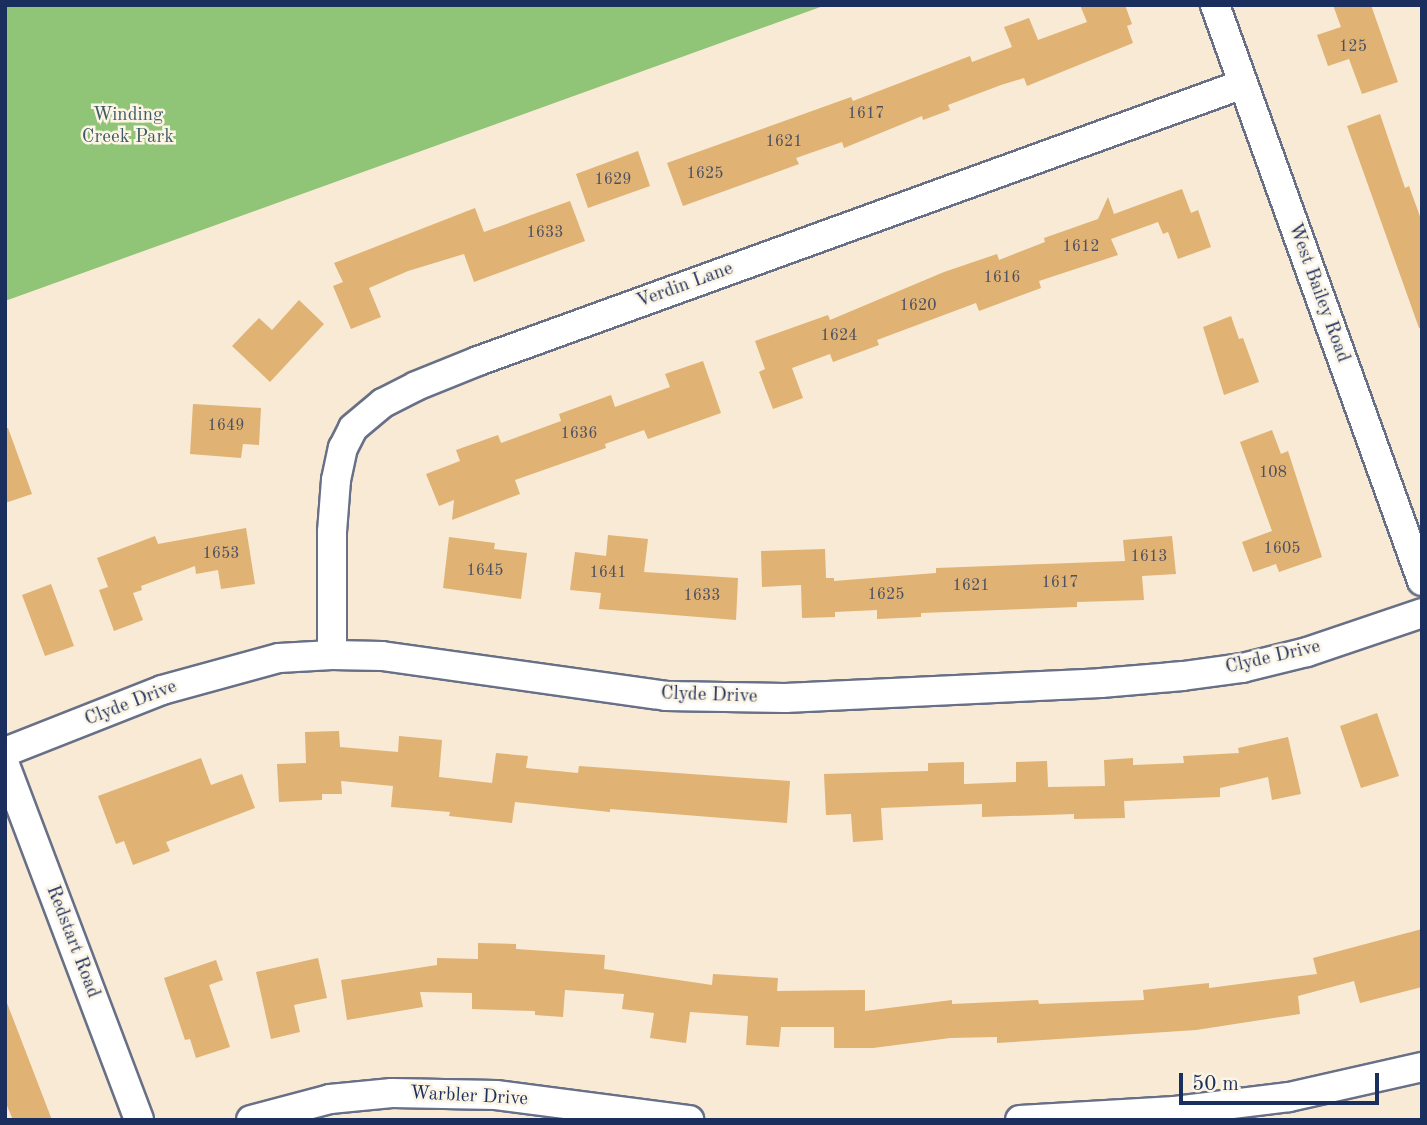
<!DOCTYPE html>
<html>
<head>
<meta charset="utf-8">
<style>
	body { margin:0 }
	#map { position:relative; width:1427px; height:1125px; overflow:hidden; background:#f8ead4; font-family:"Old Standard TT",serif }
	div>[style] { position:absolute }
	.green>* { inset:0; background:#90c476 }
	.building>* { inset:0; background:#e0b273 }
	.roads { filter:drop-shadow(2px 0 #687087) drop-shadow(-2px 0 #687087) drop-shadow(0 2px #687087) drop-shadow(0 -2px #687087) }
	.street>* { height:28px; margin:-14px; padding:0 14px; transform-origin:14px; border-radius:14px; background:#fff }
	span { translate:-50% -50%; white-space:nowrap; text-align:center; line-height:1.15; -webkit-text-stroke:5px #fcf5e5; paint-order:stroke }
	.number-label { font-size:16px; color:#4c5063 }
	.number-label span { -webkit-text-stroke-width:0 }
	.park-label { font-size:19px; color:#3e5c65 }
	.street-label { font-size:19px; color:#1b2f5e }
	.frame { position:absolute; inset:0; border:7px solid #1b2f5e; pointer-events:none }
	.scale { position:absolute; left:1179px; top:1073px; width:200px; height:32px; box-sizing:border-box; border:4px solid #1b2f5e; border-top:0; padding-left:9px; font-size:21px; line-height:24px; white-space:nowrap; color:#1b2f5e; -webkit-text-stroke:5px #fcf5e5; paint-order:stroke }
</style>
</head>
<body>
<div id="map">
	<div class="green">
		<i style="clip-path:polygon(5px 5px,826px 5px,5px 301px)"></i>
	</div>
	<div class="building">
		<i style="clip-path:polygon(1080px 5px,1125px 5px,1132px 24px,1127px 26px,1133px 43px,1027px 86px,1024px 78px,1001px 85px,948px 105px,950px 110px,923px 120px,922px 116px,844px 148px,842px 142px,796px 158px,799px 164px,683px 206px,667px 163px,851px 97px,853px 101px,970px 56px,972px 62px,1012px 47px,1004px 27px,1029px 18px,1038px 40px,1087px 22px)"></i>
		<i style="clip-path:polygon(1333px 5px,1371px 5px,1398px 82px,1362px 94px,1349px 59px,1328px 66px,1317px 35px,1341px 27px)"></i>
		<i style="clip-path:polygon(1380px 114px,1405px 188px,1409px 186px,1422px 222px,1422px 328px,1419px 328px,1347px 126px)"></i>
		<i style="clip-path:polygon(638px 151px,650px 186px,588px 208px,576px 174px)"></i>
		<i style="clip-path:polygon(1182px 189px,1191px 213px,1198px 210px,1211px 247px,1178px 259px,1168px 232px,1163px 234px,1158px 222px,1111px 239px,1118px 255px,1039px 281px,1041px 288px,979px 311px,976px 303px,877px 340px,879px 345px,833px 362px,830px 354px,792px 368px,803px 398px,773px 409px,759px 372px,765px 369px,755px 341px,828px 315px,830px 320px,944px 272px,997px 254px,999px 260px,1045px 242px,1044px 238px,1098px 219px,1108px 197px,1114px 214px)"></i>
		<i style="clip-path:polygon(570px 201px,585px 241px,474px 282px,464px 254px,408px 271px,369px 288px,381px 317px,351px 329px,333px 286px,343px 282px,334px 263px,475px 208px,484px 232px)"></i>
		<i style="clip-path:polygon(299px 300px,324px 324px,270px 382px,232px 346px,259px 318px,272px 330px)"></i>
		<i style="clip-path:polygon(1231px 316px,1239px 339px,1243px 338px,1259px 382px,1224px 395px,1203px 327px)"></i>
		<i style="clip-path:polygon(703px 361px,721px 413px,648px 439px,644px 430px,605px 444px,606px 448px,515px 480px,520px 494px,452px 520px,454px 500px,439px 506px,426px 474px,460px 461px,456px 450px,498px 435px,501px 443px,561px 421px,559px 414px,611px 395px,615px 407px,670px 387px,665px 374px)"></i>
		<i style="clip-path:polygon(193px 404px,261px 408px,259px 445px,243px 444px,241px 458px,190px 454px)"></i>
		<i style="clip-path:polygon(5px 428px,8px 428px,32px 494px,5px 503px)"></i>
		<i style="clip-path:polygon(1272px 430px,1281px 454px,1288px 451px,1322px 557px,1279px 572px,1276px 564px,1253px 572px,1242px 542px,1272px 531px,1240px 442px)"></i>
		<i style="clip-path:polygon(246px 528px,255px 584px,221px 589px,218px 570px,196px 574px,195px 566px,141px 586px,142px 590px,133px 593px,143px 620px,114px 631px,99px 590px,108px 587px,97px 558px,155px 536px,158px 544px)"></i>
		<i style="clip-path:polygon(608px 535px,648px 539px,644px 572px,738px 578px,736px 620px,599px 609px,601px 593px,570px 590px,575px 552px,606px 556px)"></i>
		<i style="clip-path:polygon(1172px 536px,1176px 574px,1142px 576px,1144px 600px,1077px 602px,1077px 607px,921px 613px,921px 617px,877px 619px,877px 610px,835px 612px,835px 617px,802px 618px,801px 585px,762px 587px,761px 551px,825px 549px,826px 578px,834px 578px,834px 581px,936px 573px,936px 568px,1125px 561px,1123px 540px)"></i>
		<i style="clip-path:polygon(449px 537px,495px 543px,494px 549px,527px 553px,521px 599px,443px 588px)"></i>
		<i style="clip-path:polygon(51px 584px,74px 646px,45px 656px,22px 595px)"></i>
		<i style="clip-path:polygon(1377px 713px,1399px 776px,1361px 788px,1340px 726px)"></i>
		<i style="clip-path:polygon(339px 731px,340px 747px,398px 752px,399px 736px,442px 740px,439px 777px,492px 783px,496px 753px,528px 756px,526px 768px,578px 773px,579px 766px,790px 781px,787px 823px,610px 809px,610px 812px,515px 802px,512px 823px,449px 816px,450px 812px,391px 807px,393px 786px,341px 781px,342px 794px,322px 794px,322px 800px,279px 802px,277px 764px,306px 763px,305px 732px)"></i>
		<i style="clip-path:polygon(1288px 737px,1301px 794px,1272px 800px,1268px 777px,1220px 788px,1220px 797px,1124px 801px,1125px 818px,1074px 819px,1074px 814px,982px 817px,982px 804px,881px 808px,883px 840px,853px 842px,851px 814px,826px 815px,824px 774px,928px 771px,928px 763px,964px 762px,964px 784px,1016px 782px,1016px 762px,1047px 761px,1048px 787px,1105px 786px,1104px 760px,1133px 758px,1133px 765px,1184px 763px,1183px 756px,1239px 753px,1238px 748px)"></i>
		<i style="clip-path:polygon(201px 758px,211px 785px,242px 774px,255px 808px,166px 842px,170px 851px,133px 865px,124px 841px,116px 844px,98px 796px)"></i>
		<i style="clip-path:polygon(1422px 929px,1422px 987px,1360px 1003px,1354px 981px,1298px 996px,1300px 1014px,1196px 1030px,997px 1043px,997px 1037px,950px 1038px,873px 1048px,834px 1048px,834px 1027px,781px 1027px,779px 1047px,746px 1045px,748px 1016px,690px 1012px,686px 1043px,650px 1038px,654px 1013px,622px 1009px,624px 994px,565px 990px,563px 1017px,535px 1015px,535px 1011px,472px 1009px,472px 993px,420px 992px,423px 1007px,347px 1020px,341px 980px,437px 965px,437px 958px,478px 959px,478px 943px,516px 944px,516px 949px,605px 955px,604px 969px,712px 985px,713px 974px,778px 978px,777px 991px,865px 990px,865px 1011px,952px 1000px,952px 1004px,1038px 1000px,1039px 1004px,1144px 1000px,1143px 990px,1209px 983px,1209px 988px,1317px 974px,1313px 958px)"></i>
		<i style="clip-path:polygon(318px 958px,327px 998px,294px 1005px,300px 1032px,271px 1039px,256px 972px)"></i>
		<i style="clip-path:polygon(216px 960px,223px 980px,209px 985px,230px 1047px,196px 1058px,190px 1039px,185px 1040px,164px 978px)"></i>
		<i style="clip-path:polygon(5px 1003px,7px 1003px,52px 1120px,13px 1120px,5px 1101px)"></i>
	</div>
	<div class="roads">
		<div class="street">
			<i style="left:1215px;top:5px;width:612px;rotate:70.23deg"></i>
			<i style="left:332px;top:655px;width:123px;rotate:-90deg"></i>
			<i style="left:332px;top:532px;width:52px;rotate:-85.6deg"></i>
			<i style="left:336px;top:480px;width:33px;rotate:-78deg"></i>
			<i style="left:343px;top:448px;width:22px;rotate:-63deg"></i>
			<i style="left:353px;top:428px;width:39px;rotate:-40deg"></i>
			<i style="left:383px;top:403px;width:37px;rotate:-27deg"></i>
			<i style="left:416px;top:386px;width:67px;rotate:-22deg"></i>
			<i style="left:478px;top:361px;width:814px;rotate:-19.9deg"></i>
			<i style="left:5px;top:752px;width:169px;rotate:-21.5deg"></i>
			<i style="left:162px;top:690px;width:121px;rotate:-15.3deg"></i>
			<i style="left:279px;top:658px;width:53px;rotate:-3.2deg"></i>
			<i style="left:332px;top:655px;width:50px;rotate:1.1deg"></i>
			<i style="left:382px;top:656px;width:287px;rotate:8deg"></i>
			<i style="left:666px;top:696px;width:119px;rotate:1deg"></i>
			<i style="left:785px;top:698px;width:316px;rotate:-2.7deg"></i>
			<i style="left:1101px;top:683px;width:82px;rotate:-4.9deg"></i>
			<i style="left:1183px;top:676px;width:60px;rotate:-7.7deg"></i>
			<i style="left:1242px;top:668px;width:67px;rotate:-13.8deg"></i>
			<i style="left:1307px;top:652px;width:121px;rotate:-18.7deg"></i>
			<i style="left:5px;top:765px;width:379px;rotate:69.3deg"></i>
			<i style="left:251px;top:1120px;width:82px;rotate:-14.9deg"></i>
			<i style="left:330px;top:1099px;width:62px;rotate:-5.5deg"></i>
			<i style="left:392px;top:1093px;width:104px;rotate:1.1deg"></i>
			<i style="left:496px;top:1095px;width:195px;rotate:7.4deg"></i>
			<i style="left:1020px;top:1120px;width:155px;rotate:-3.3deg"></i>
			<i style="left:1175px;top:1111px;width:115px;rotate:-7deg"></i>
			<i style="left:1289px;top:1097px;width:136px;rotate:-12.7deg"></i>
		</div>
	</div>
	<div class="number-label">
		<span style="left:1353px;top:47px">125</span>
		<span style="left:866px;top:114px">1617</span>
		<span style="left:784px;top:142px">1621</span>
		<span style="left:705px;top:174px">1625</span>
		<span style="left:613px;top:180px">1629</span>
		<span style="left:545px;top:233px">1633</span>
		<span style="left:1081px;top:247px">1612</span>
		<span style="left:1002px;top:278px">1616</span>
		<span style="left:918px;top:306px">1620</span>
		<span style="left:839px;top:336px">1624</span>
		<span style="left:226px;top:426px">1649</span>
		<span style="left:579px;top:434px">1636</span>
		<span style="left:1273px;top:473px">108</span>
		<span style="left:1282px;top:549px">1605</span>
		<span style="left:221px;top:554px">1653</span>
		<span style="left:1149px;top:557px">1613</span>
		<span style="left:485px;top:571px">1645</span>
		<span style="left:608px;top:573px">1641</span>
		<span style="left:1060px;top:583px">1617</span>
		<span style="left:971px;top:586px">1621</span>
		<span style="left:886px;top:595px">1625</span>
		<span style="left:702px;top:596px">1633</span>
	</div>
	<div class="park-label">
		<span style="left:128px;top:127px">Winding<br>Creek Park</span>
	</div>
	<div class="street-label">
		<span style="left:685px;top:286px;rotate:-20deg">Verdin Lane</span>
		<span style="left:1318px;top:293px;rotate:70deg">West Bailey Road</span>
		<span style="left:1273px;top:658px;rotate:-13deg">Clyde Drive</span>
		<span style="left:709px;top:696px;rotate:2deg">Clyde Drive</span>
		<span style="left:131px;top:704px;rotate:-21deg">Clyde Drive</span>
		<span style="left:72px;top:942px;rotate:69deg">Redstart Road</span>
		<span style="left:469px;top:1097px;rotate:3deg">Warbler Drive</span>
	</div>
	<div class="frame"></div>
	<div class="scale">50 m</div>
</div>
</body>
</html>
